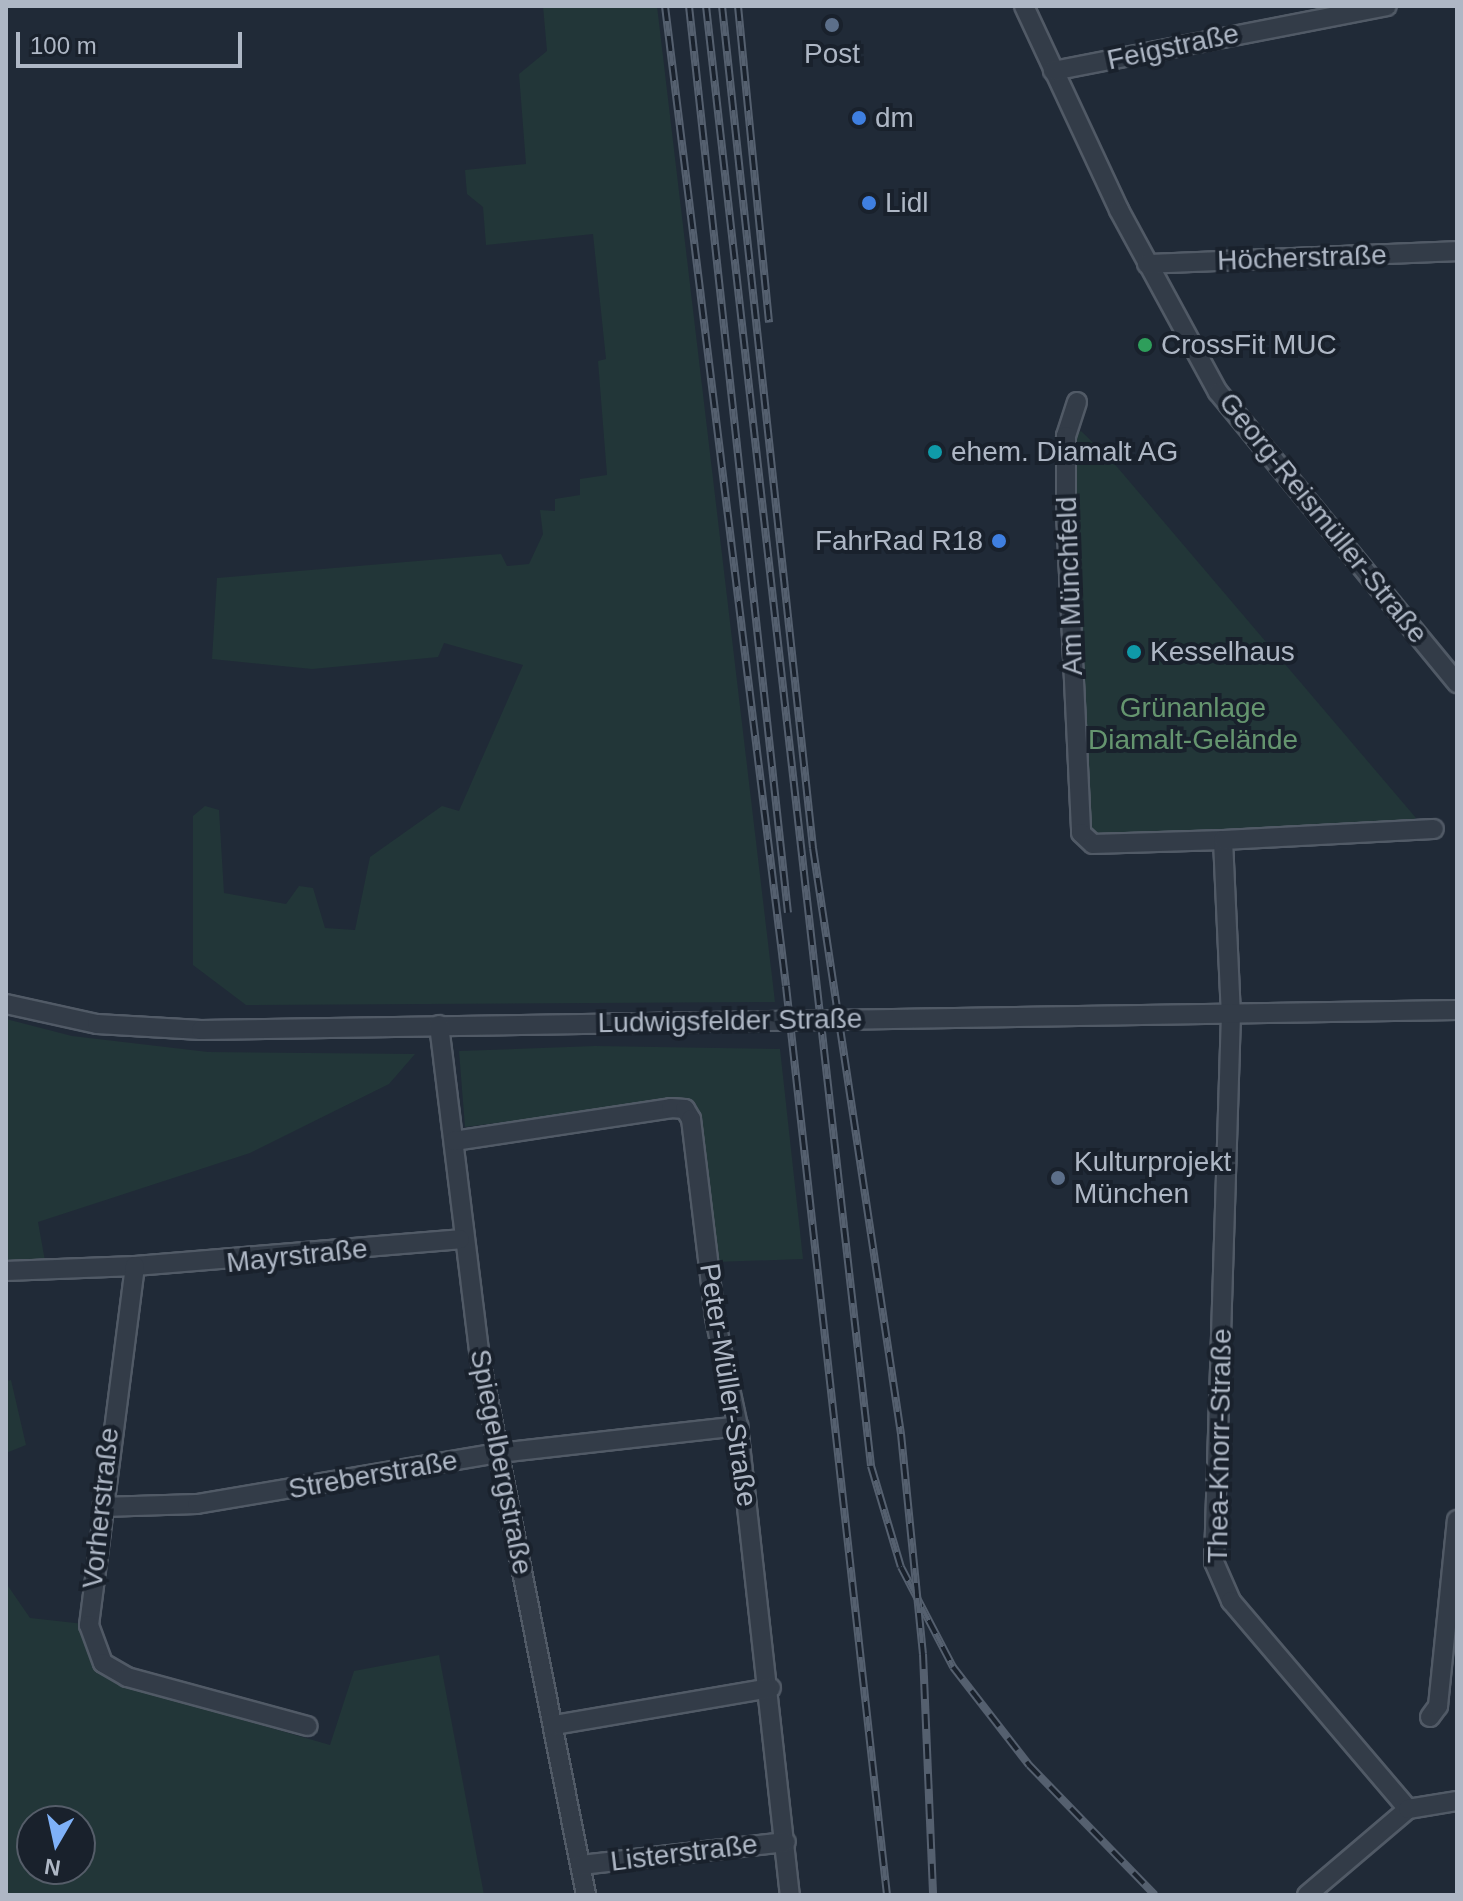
<!DOCTYPE html>
<html>
<head>
<meta charset="utf-8">
<style>
	body { margin:0 }
	#map { position:relative; width:1463px; height:1901px; overflow:hidden; background:#202a37; font-family:Helvetica,sans-serif }
	div>[style] { position:absolute }
	.green>* { inset:0; background:#223638 }
	.roads { filter:drop-shadow(2px 0 #515a66) drop-shadow(-2px 0 #515a66) drop-shadow(0 2px #515a66) drop-shadow(0 -2px #515a66) }
	.minor>* { height:18px; margin:-9px; padding:0 9px; transform-origin:9px; border-radius:9px; background:#333c48 }
	.rail>* { height:8px; margin-top:-4px; transform-origin:0; background:repeating-linear-gradient(90deg,#19212c 0 15px,#55606f 0 30px); box-sizing:border-box; border-block:2px solid #55606f }
	.dots>* { width:22px; height:22px; translate:-50% -50%; box-sizing:border-box; border:4px solid #19212c; border-radius:50% }
	span { translate:-50% -50%; white-space:nowrap; text-align:center; line-height:1.15; -webkit-text-stroke:8px #19212c; paint-order:stroke }
	.street-label { font-size:28px; color:#aeb7c5 }
	.poi-label { font-size:28px; color:#aeb7c5 }
	.left { translate:0 -50%; text-align:left }
	.right { translate:-100% -50%; text-align:right }
	.park-label { font-size:28px; color:#65956f }
	.frame { position:absolute; inset:0; border:8px solid #aeb7c5; pointer-events:none }
	.north { position:absolute; left:16px; top:1805px; width:80px; height:80px; box-sizing:border-box; background:#19212c; border:2px solid #555d69; border-radius:50%; rotate:189deg; font-size:22px; font-weight:700; line-height:32px; text-align:center; color:#aeb7c5 }
	.north::after { content:''; display:block; margin:auto; width:28px; height:36px; background:#7fb1f8; clip-path:polygon(50% 0,100% 100%,50% 72%,0 100%) }
	.scale { position:absolute; left:16px; top:32px; width:226px; height:36px; box-sizing:border-box; border:4px solid #aeb7c5; border-top:0; padding-left:10px; font-size:24px; line-height:28px; white-space:nowrap; color:#aeb7c5; -webkit-text-stroke:6px #19212c; paint-order:stroke }
</style>
</head>
<body>
<div id="map">
	<div class="green">
		<i style="clip-path:polygon(543px 6px,657px 6px,775px 1002px,246px 1005px,193px 965px,193px 816px,205px 806px,219px 810px,224px 893px,286px 904px,299px 886px,313px 888px,325px 928px,355px 930px,370px 857px,442px 806px,459px 811px,523px 665px,444px 643px,438px 657px,312px 669px,212px 659px,217px 578px,501px 554px,507px 566px,529px 564px,543px 534px,540px 510px,555px 511px,555px 499px,580px 495px,580px 479px,607px 475px,598px 361px,606px 359px,593px 234px,486px 245px,483px 207px,467px 194px,465px 170px,526px 164px,519px 74px,547px 51px)"></i>
		<i style="clip-path:polygon(1081px 431px,1112px 461px,1416px 818px,1400px 825px,1097px 837px,1087px 828px,1073px 439px)"></i>
		<i style="clip-path:polygon(6px 1019px,72px 1036px,208px 1052px,415px 1054px,389px 1084px,250px 1153px,38px 1222px,45px 1261px,6px 1266px)"></i>
		<i style="clip-path:polygon(595px 1046px,780px 1049px,803px 1259px,714px 1262px,679px 1100px,465px 1127px,459px 1051px)"></i>
		<i style="clip-path:polygon(11px 1380px,26px 1445px,6px 1453px,6px 1381px)"></i>
		<i style="clip-path:polygon(evenodd,6px 1583px,30px 1618px,84px 1624px,92px 1660px,129px 1687px,330px 1745px,354px 1671px,439px 1655px,484px 1895px,6px 1895px,6px 1583px,32px 1821px,80px 1821px,80px 1869px,32px 1869px,32px 1821px)"></i>
	</div>
	<div class="roads">
		<div class="minor">
			<i style="left:1024px;top:6px;width:225px;rotate:65deg"></i>
			<i style="left:1119px;top:210px;width:207px;rotate:61.5deg"></i>
			<i style="left:1218px;top:392px;width:377px;rotate:50.6deg"></i>
			<i style="left:1053px;top:71px;width:340px;rotate:-11deg"></i>
			<i style="left:1147px;top:264px;width:310px;rotate:-2.4deg"></i>
			<i style="left:1077px;top:402px;width:36px;rotate:108deg"></i>
			<i style="left:1066px;top:436px;width:75px;rotate:90deg"></i>
			<i style="left:1066px;top:511px;width:322px;rotate:87.3deg"></i>
			<i style="left:1081px;top:833px;width:16px;rotate:43deg"></i>
			<i style="left:1093px;top:844px;width:130px;rotate:-1.8deg"></i>
			<i style="left:1223px;top:840px;width:174px;rotate:87.4deg"></i>
			<i style="left:1231px;top:1014px;width:548px;rotate:91.78deg"></i>
			<i style="left:1214px;top:1562px;width:43px;rotate:66.4deg"></i>
			<i style="left:1231px;top:1601px;width:273px;rotate:49.6deg"></i>
			<i style="left:1223px;top:840px;width:211px;rotate:-3deg"></i>
			<i style="left:6px;top:1004px;width:93px;rotate:12.4deg"></i>
			<i style="left:97px;top:1024px;width:104px;rotate:3.3deg"></i>
			<i style="left:201px;top:1030px;width:1256px;rotate:-0.91deg"></i>
			<i style="left:439px;top:1025px;width:337px;rotate:83deg"></i>
			<i style="left:480px;top:1359px;width:546px;rotate:78.81deg"></i>
			<i style="left:454px;top:1141px;width:219px;rotate:-8.6deg"></i>
			<i style="left:671px;top:1108px;width:14px;rotate:4deg"></i>
			<i style="left:685px;top:1109px;width:12px;rotate:59deg"></i>
			<i style="left:691px;top:1119px;width:200px;rotate:83.1deg"></i>
			<i style="left:715px;top:1318px;width:110px;rotate:78deg"></i>
			<i style="left:738px;top:1426px;width:472px;rotate:83.7deg"></i>
			<i style="left:135px;top:1266px;width:326px;rotate:-4.7deg"></i>
			<i style="left:6px;top:1271px;width:129px;rotate:-2.2deg"></i>
			<i style="left:135px;top:1266px;width:362px;rotate:97.3deg"></i>
			<i style="left:89px;top:1625px;width:40px;rotate:69.8deg"></i>
			<i style="left:103px;top:1663px;width:28px;rotate:30deg"></i>
			<i style="left:127px;top:1677px;width:187px;rotate:15.2deg"></i>
			<i style="left:102px;top:1507px;width:95px;rotate:-1.8deg"></i>
			<i style="left:197px;top:1504px;width:306px;rotate:-9.6deg"></i>
			<i style="left:499px;top:1453px;width:241px;rotate:-6.4deg"></i>
			<i style="left:1430px;top:1717px;width:14px;rotate:-54deg"></i>
			<i style="left:1438px;top:1706px;width:187px;rotate:-84.2deg"></i>
			<i style="left:554px;top:1725px;width:220px;rotate:-9.7deg"></i>
			<i style="left:581px;top:1865px;width:206px;rotate:-6.4deg"></i>
			<i style="left:1307px;top:1895px;width:133px;rotate:-40.4deg"></i>
			<i style="left:1408px;top:1809px;width:50px;rotate:-9.3deg"></i>
		</div>
	</div>
	<div class="rail">
		<i style="left:665px;top:6px;width:987px;rotate:82.96deg"></i>
		<i style="left:786px;top:986px;width:915px;rotate:83.66deg"></i>
		<i style="left:689px;top:6px;width:912px;rotate:83.77deg"></i>
		<i style="left:706px;top:6px;width:1469px;rotate:83.55deg"></i>
		<i style="left:871px;top:1466px;width:105px;rotate:73.5deg"></i>
		<i style="left:901px;top:1567px;width:113px;rotate:62.5deg"></i>
		<i style="left:953px;top:1667px;width:124px;rotate:52.2deg"></i>
		<i style="left:1029px;top:1765px;width:181px;rotate:45.9deg"></i>
		<i style="left:722px;top:6px;width:847px;rotate:83.83deg"></i>
		<i style="left:813px;top:848px;width:593px;rotate:81.46deg"></i>
		<i style="left:901px;top:1434px;width:221px;rotate:84.3deg"></i>
		<i style="left:923px;top:1654px;width:241px;rotate:87.6deg"></i>
		<i style="left:738px;top:6px;width:318px;rotate:84.4deg"></i>
	</div>
	<div class="dots">
		<i style="left:832px;top:25px;background:#5c6f8a"></i>
		<i style="left:859px;top:118px;background:#3f7fe0"></i>
		<i style="left:869px;top:203px;background:#3f7fe0"></i>
		<i style="left:1145px;top:345px;background:#2e9e5b"></i>
		<i style="left:935px;top:452px;background:#0f9aa8"></i>
		<i style="left:999px;top:541px;background:#3f7fe0"></i>
		<i style="left:1134px;top:652px;background:#0f9aa8"></i>
		<i style="left:1058px;top:1178px;background:#5c6f8a"></i>
	</div>
	<div class="street-label">
		<span style="left:1173px;top:47px;rotate:-12deg">Feigstraße</span>
		<span style="left:1302px;top:258px;rotate:-2deg">Höcherstraße</span>
		<span style="left:1323px;top:518px;rotate:51deg">Georg-Reismüller-Straße</span>
		<span style="left:1070px;top:586px;rotate:-92deg">Am Münchfeld</span>
		<span style="left:730px;top:1021px;rotate:-1deg">Ludwigsfelder Straße</span>
		<span style="left:297px;top:1256px;rotate:-6deg">Mayrstraße</span>
		<span style="left:728px;top:1385px;rotate:81deg">Peter-Müller-Straße</span>
		<span style="left:1220px;top:1446px;rotate:-89deg">Thea-Knorr-Straße</span>
		<span style="left:501px;top:1462px;rotate:79deg">Spiegelbergstraße</span>
		<span style="left:373px;top:1475px;rotate:-10deg">Streberstraße</span>
		<span style="left:101px;top:1508px;rotate:-84deg">Vorherstraße</span>
		<span style="left:684px;top:1853px;rotate:-7deg">Listerstraße</span>
	</div>
	<div class="poi-label">
		<span style="left:832px;top:54px">Post</span>
		<span class="left" style="left:875px;top:118px">dm</span>
		<span class="left" style="left:885px;top:203px">Lidl</span>
		<span class="left" style="left:1161px;top:345px">CrossFit MUC</span>
		<span class="left" style="left:951px;top:452px">ehem. Diamalt AG</span>
		<span class="right" style="left:983px;top:541px">FahrRad R18</span>
		<span class="left" style="left:1150px;top:652px">Kesselhaus</span>
		<span class="left" style="left:1074px;top:1178px">Kulturprojekt<br>München</span>
	</div>
	<div class="park-label">
		<span style="left:1193px;top:724px">Grünanlage<br>Diamalt-Gelände</span>
	</div>
	<div class="frame"></div>
	<div class="north">N</div>
	<div class="scale">100 m</div>
</div>
</body>
</html>
